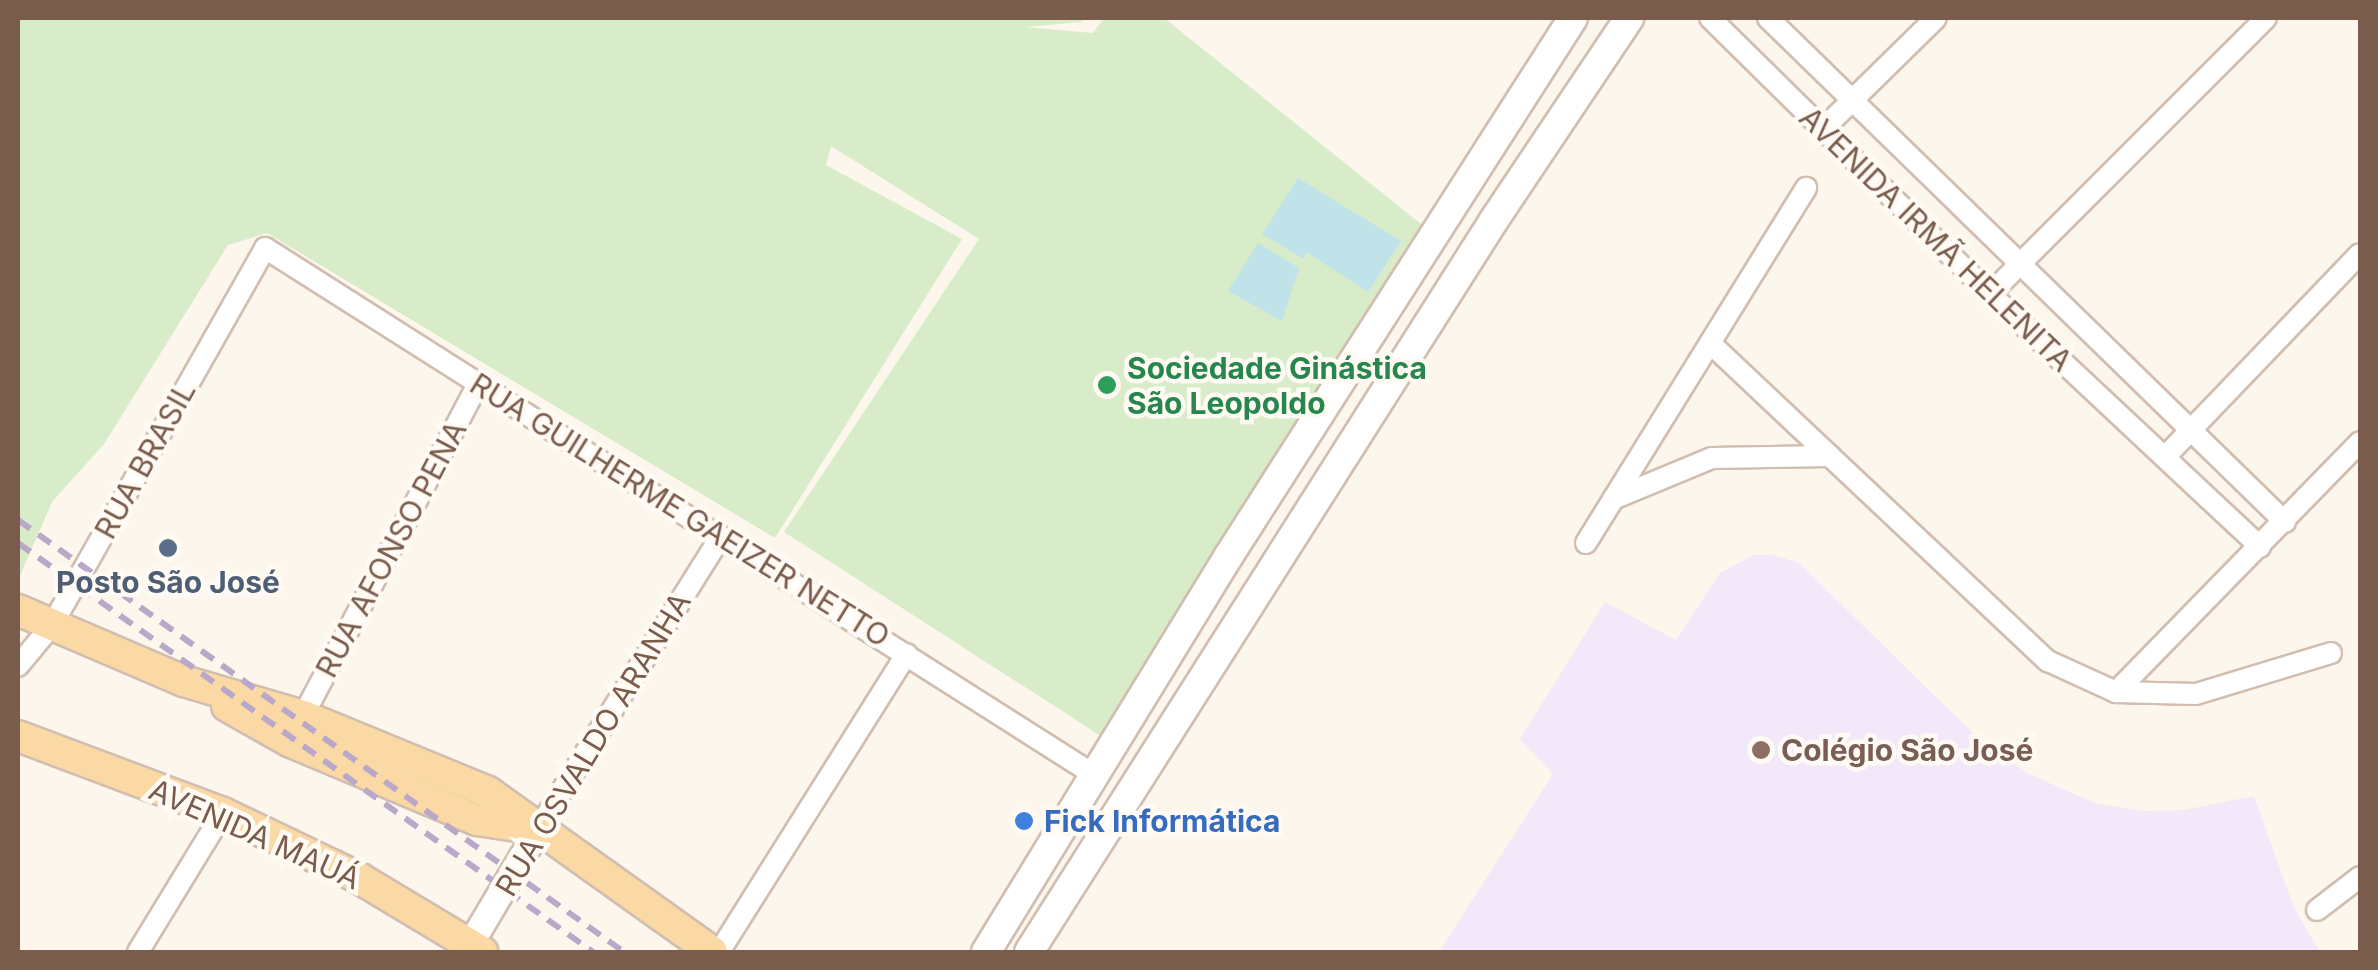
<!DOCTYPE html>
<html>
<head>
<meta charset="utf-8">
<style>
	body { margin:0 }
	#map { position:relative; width:2378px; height:970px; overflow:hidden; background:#fdf6ec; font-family:Inter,sans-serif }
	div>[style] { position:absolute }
	.education>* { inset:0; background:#f3e8fa }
	.green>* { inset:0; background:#d8ecc9 }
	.water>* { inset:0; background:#bfe3e8 }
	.roads { filter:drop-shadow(2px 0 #d1beb0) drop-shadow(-2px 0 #d1beb0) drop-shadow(0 2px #d1beb0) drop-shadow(0 -2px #d1beb0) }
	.minor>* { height:20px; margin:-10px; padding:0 10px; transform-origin:10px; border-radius:10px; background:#fff }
	.tertiary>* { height:25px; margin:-12.5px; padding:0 12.5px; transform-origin:12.5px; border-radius:12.5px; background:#fff }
	.secondary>* { height:28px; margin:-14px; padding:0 14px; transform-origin:14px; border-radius:14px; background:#fff }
	.primary>* { height:30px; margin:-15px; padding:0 15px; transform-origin:15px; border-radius:15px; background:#fbd9a5 }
	.rail>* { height:6px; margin-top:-3px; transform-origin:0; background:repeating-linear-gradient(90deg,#b9a8c9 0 15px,transparent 0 25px) }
	.dots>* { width:28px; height:28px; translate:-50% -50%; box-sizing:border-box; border:5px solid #fffaf3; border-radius:50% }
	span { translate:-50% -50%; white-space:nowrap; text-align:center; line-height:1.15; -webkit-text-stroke:9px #fffaf3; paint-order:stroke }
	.street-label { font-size:30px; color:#7a5c4d }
	.leisure-label { font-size:30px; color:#27864d; font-weight:700 }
	.left { translate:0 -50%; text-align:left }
	.service-label { font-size:30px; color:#4e5e75; font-weight:700 }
	.education-label { font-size:30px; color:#785e54; font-weight:700 }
	.shop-label { font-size:30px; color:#366cbe; font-weight:700 }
	.frame { position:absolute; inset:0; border:20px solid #7a5c4d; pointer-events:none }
</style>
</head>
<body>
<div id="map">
	<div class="education">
		<i style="clip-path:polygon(1754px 555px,1773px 555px,1799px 563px,1981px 741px,2029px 774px,2097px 804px,2146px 811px,2184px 810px,2254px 796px,2294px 908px,2320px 952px,1439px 952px,1553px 774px,1520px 739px,1605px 602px,1676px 640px,1720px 573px)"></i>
	</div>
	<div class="green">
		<i style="clip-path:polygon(18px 18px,1086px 18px,1081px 22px,1026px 27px,1093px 33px,1104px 18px,1164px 18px,1431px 232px,1104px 738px,784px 532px,979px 239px,831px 146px,826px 165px,962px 239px,775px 538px,267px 233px,228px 245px,104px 444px,52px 502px,20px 576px)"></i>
	</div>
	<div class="water">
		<i style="clip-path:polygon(1298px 178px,1401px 241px,1368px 292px,1306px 252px,1304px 259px,1262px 234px)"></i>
		<i style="clip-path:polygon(1258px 243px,1299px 268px,1282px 321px,1228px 291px)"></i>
	</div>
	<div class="roads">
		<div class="minor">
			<i style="left:1710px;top:18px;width:393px;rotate:44.6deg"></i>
			<i style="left:1990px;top:294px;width:370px;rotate:43.1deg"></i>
			<i style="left:1768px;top:18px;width:722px;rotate:44.27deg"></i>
			<i style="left:1823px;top:129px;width:158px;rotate:-44.5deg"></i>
			<i style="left:1990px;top:294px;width:390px;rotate:-45deg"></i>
			<i style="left:1710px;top:343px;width:464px;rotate:43.3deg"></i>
			<i style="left:2048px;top:661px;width:75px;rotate:24.5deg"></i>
			<i style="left:2116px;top:692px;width:80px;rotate:1.4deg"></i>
			<i style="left:2196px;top:694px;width:141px;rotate:-16.9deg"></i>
			<i style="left:2165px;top:457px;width:281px;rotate:-46.2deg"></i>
			<i style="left:1613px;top:499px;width:107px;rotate:-22.5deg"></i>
			<i style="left:1712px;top:458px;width:118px;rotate:-1deg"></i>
			<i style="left:1586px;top:543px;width:418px;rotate:-58.2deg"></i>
			<i style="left:18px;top:666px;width:53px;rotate:-50.3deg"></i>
			<i style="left:52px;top:625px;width:433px;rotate:-60.5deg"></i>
			<i style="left:265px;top:248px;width:981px;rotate:32.43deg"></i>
			<i style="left:2116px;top:692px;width:349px;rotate:-45.7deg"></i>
			<i style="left:303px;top:716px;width:378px;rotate:-62.2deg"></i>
			<i style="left:538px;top:829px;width:345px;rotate:-58deg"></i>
			<i style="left:2317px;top:910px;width:54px;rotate:-37.5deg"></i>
			<i style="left:138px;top:952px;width:163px;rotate:-58.6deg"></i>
			<i style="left:719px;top:952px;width:352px;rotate:-57.8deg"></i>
		</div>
		<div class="tertiary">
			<i style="left:465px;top:952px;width:143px;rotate:-59.3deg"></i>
		</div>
		<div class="secondary">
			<i style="left:986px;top:952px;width:463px;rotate:-58.5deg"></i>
			<i style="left:1228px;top:557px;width:640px;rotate:-57.38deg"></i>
			<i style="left:1029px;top:952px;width:867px;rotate:-57.57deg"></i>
			<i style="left:1494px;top:220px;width:243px;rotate:-56.2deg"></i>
		</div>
		<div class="primary">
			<i style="left:18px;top:610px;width:181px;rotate:23.2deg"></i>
			<i style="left:184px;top:681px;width:124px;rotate:16.4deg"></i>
			<i style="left:303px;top:716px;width:200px;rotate:22.3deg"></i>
			<i style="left:488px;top:792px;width:275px;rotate:35.5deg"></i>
			<i style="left:227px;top:706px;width:73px;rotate:29.4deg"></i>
			<i style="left:291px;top:742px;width:202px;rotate:22.8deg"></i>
			<i style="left:477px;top:820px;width:59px;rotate:8.8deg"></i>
			<i style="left:18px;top:736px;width:219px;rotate:20.6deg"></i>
			<i style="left:223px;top:813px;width:151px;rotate:25.5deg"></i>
			<i style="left:359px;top:878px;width:144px;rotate:31deg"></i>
		</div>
	</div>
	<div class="rail">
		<i style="left:18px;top:520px;width:744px;rotate:35.48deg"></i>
		<i style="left:18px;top:543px;width:706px;rotate:35.42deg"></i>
	</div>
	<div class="dots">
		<i style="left:1107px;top:385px;background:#2e9e5b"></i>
		<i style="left:168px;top:548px;background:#5c6f8a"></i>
		<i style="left:1761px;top:750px;background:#8d6e63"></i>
		<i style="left:1024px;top:821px;background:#3f7fe0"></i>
	</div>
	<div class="street-label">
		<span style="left:1936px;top:239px;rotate:44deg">AVENIDA IRMÃ HELENITA</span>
		<span style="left:145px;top:460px;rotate:-61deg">RUA BRASIL</span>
		<span style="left:680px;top:510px;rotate:32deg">RUA GUILHERME GAEIZER NETTO</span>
		<span style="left:391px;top:549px;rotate:-62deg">RUA AFONSO PENA</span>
		<span style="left:593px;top:744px;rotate:-59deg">RUA OSVALDO ARANHA</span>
		<span style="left:255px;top:834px;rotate:24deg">AVENIDA MAUÁ</span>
	</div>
	<div class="leisure-label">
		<span class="left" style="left:1127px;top:385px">Sociedade Ginástica<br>São Leopoldo</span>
	</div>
	<div class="service-label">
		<span style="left:168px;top:582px">Posto São José</span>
	</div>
	<div class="education-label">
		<span class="left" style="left:1781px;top:750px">Colégio São José</span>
	</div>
	<div class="shop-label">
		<span class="left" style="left:1044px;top:821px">Fick Informática</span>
	</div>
	<div class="frame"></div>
</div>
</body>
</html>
